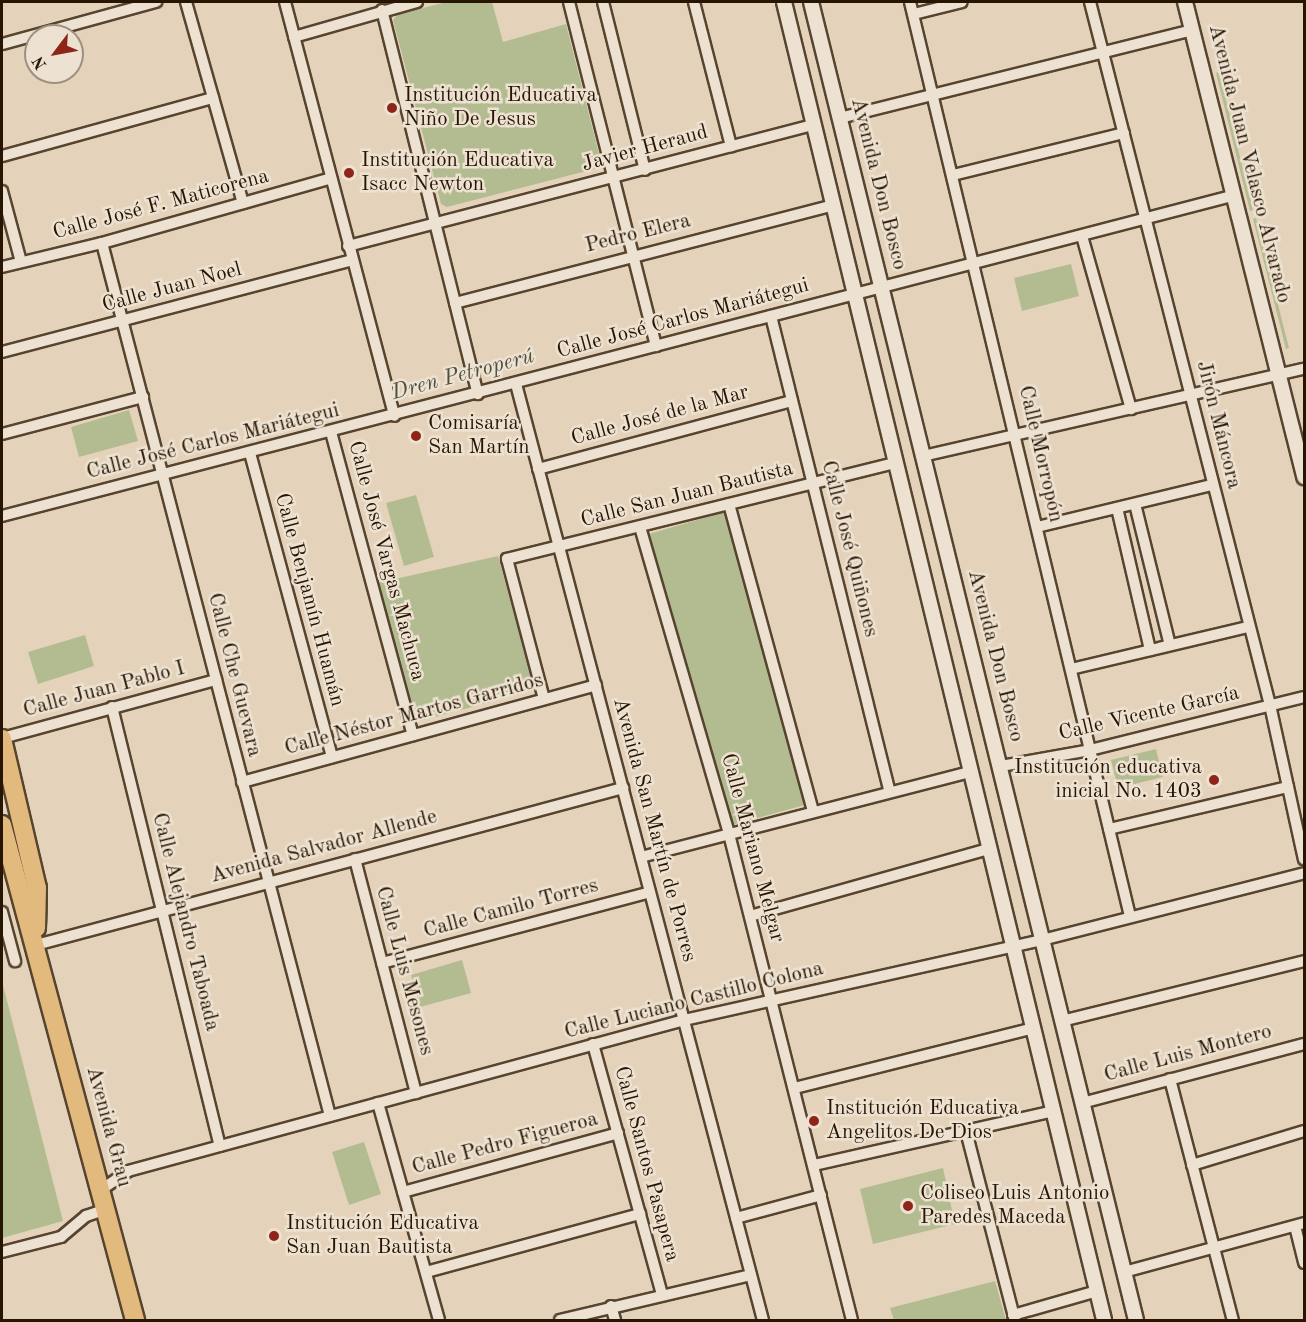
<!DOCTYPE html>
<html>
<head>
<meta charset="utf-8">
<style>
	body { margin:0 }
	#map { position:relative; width:1306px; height:1322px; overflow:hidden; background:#e4d3ba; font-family:"Old Standard TT",serif }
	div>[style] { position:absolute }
	.green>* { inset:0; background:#b3bc91 }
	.roads { filter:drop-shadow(2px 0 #57442f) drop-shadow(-2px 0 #57442f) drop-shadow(0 2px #57442f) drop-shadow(0 -2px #57442f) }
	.minor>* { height:10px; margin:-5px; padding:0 5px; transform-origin:5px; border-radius:5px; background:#ede2d2 }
	.tertiary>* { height:14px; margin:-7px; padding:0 7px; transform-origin:7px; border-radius:7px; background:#ede2d2 }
	.primary>* { height:18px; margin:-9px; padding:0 9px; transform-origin:9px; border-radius:9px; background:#e2ba7d }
	.dots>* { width:16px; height:16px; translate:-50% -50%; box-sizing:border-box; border:3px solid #ede2d2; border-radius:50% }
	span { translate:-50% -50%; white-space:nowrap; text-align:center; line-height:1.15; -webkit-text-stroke:5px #ede2d2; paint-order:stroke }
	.poi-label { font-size:21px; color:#281501 }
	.left { translate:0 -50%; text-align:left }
	.right { translate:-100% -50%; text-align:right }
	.street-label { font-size:21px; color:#281501 }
	.water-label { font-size:22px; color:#4e4e3d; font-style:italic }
	.frame { position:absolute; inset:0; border:3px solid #281501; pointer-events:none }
	.north { position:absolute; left:24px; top:24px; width:60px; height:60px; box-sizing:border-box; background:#ede2d2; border:2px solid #9e907e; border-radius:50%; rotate:238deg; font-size:16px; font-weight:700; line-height:24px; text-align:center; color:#281501 }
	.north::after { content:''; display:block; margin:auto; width:21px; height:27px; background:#8f2418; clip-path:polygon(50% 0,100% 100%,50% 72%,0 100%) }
</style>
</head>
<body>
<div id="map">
	<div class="green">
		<i style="clip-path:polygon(447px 2px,492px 2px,503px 42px,566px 24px,601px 162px,598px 168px,447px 207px,441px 204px,393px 20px,398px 14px)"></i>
		<i style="clip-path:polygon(1219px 72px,1253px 210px,1250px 211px,1216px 73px)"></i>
		<i style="clip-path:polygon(1256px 218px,1289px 348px,1286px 349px,1253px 219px)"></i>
		<i style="clip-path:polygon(1071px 264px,1079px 296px,1022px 311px,1014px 278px)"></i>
		<i style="clip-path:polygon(129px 410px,138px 441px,79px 457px,71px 427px)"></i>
		<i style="clip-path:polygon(416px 495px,434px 557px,404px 566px,386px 503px)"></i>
		<i style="clip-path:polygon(728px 511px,808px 804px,732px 825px,649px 534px)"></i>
		<i style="clip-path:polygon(498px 556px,535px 690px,420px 721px,414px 718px,377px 583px)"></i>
		<i style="clip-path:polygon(85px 635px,94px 666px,38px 684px,28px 652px)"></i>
		<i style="clip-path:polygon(1156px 749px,1163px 777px,1118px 788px,1111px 760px)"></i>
		<i style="clip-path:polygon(462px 960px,471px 993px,420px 1007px,411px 975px)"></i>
		<i style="clip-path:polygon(2px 981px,63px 1221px,2px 1238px)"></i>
		<i style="clip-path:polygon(364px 1142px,381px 1194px,349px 1205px,332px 1152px)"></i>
		<i style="clip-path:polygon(943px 1168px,955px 1224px,873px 1244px,860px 1189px)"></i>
		<i style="clip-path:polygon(995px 1281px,1006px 1320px,894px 1320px,890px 1308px)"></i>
	</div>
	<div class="roads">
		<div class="minor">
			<i style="left:186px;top:2px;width:209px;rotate:74.2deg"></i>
			<i style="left:285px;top:2px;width:428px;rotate:75.2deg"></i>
			<i style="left:569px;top:2px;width:355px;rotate:75.8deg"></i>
			<i style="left:603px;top:2px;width:173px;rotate:76deg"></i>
			<i style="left:694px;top:2px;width:149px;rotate:75.6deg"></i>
			<i style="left:910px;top:2px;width:940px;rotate:76.47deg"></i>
			<i style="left:1090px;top:2px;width:726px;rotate:75.64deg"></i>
			<i style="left:1270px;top:705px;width:158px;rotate:77.6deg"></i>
			<i style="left:382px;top:10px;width:396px;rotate:76deg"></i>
			<i style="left:914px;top:14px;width:49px;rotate:-14deg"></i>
			<i style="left:294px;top:37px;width:128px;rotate:-15.9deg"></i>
			<i style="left:2px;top:44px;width:160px;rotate:-15.3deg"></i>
			<i style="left:840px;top:118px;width:363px;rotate:-14deg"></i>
			<i style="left:2px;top:156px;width:219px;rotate:-15.4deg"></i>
			<i style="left:953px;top:175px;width:176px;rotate:-13.8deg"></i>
			<i style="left:2px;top:191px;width:73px;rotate:75deg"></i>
			<i style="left:1082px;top:236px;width:180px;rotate:74.2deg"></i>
			<i style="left:102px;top:243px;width:902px;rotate:75.36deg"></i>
			<i style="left:348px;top:246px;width:480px;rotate:-14.6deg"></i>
			<i style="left:2px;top:267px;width:103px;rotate:-13.5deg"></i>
			<i style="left:102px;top:243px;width:238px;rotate:-15.8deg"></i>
			<i style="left:455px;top:303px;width:388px;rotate:-14.5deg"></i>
			<i style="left:771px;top:316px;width:489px;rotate:76deg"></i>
			<i style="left:2px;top:352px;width:362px;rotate:-14.7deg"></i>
			<i style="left:516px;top:384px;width:968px;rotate:75.22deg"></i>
			<i style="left:331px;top:432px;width:314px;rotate:74.9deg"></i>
			<i style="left:2px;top:434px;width:146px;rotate:-14.7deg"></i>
			<i style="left:250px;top:453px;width:315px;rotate:74.9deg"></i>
			<i style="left:923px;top:456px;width:391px;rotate:-12.9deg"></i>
			<i style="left:538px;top:469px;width:263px;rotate:-15deg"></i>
			<i style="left:729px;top:504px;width:318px;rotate:74.7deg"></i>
			<i style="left:1135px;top:504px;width:145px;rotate:76.1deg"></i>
			<i style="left:1117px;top:508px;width:146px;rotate:76.9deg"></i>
			<i style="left:2px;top:516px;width:1274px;rotate:-14.59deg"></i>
			<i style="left:640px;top:527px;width:320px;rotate:73.8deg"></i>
			<i style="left:729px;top:834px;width:501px;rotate:75.8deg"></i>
			<i style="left:1037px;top:527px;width:180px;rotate:-13.5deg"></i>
			<i style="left:1071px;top:669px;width:181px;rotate:-13.4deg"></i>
			<i style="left:544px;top:699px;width:145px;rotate:-104.8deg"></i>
			<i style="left:507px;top:559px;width:400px;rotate:-13.9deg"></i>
			<i style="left:112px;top:707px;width:452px;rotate:76.2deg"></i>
			<i style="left:2px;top:738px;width:222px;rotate:-15.2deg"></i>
			<i style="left:1001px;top:766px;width:90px;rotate:-10.2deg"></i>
			<i style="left:1090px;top:750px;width:220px;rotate:-13.9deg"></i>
			<i style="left:242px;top:782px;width:367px;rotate:-15.3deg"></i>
			<i style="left:1109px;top:829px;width:184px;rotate:-13.2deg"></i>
			<i style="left:641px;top:857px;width:340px;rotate:-14.5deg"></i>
			<i style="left:355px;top:859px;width:242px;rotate:75.4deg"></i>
			<i style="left:2px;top:912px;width:51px;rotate:75.1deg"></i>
			<i style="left:750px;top:916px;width:248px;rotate:-15.7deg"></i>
			<i style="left:36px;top:945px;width:608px;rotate:-14.97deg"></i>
			<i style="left:382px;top:963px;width:277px;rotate:-14.8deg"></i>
			<i style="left:1062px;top:1021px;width:249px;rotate:-13.9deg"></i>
			<i style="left:593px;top:1044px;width:260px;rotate:74.6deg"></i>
			<i style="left:1170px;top:1079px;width:249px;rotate:75.4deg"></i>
			<i style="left:795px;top:1088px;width:245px;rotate:-14.1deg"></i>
			<i style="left:378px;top:1103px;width:225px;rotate:74.3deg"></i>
			<i style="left:1082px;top:1103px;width:230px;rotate:-14.9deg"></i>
			<i style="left:966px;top:1131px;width:195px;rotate:75.5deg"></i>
			<i style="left:814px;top:1165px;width:245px;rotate:-12.7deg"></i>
			<i style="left:1192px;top:1165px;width:117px;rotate:-16.9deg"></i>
			<i style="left:101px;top:1190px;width:33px;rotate:-35deg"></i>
			<i style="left:128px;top:1171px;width:576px;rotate:-15.19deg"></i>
			<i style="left:684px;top:1020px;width:367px;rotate:-12.6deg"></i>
			<i style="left:1042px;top:940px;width:270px;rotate:-14.3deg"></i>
			<i style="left:403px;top:1192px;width:223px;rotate:-15.3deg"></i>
			<i style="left:736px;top:1218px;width:88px;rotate:-15.1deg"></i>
			<i style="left:1295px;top:1226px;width:38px;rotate:76deg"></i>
			<i style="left:2px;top:1252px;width:61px;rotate:-14.3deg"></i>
			<i style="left:61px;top:1237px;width:33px;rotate:-40deg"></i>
			<i style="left:86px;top:1216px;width:21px;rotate:-19deg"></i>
			<i style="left:426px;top:1272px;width:222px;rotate:-15.2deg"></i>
			<i style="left:1124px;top:1272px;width:187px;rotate:-15.2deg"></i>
			<i style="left:611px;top:1306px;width:15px;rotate:74deg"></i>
			<i style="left:1013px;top:1315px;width:87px;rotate:-15.9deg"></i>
			<i style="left:560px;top:1320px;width:196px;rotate:-13.3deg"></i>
		</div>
		<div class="tertiary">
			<i style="left:784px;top:2px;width:1356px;rotate:76.35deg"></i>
			<i style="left:811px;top:2px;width:1357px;rotate:76.15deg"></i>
			<i style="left:1185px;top:2px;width:490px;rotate:75.9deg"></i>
		</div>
		<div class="primary">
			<i style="left:2px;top:739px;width:153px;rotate:76.8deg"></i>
			<i style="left:37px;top:888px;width:40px;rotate:91.4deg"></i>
			<i style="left:2px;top:825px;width:513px;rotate:74.96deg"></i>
		</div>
	</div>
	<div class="dots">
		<i style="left:392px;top:108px;background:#8f2418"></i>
		<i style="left:349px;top:173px;background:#8f2418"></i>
		<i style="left:416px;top:436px;background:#8f2418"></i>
		<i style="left:1214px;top:780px;background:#8f2418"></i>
		<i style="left:814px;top:1121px;background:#8f2418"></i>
		<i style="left:908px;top:1206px;background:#8f2418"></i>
		<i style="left:274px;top:1236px;background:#8f2418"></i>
	</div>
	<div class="poi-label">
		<span class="left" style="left:404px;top:108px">Institución Educativa<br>Niño De Jesus</span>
		<span class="left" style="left:361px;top:173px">Institución Educativa<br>Isacc Newton</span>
		<span class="left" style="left:428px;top:436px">Comisaría<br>San Martín</span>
		<span class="right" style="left:1202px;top:780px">Institución educativa<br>inicial No. 1403</span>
		<span class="left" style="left:826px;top:1121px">Institución Educativa<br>Angelitos De Dios</span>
		<span class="left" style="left:920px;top:1206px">Coliseo Luis Antonio<br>Paredes Maceda</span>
		<span class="left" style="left:286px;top:1236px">Institución Educativa<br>San Juan Bautista</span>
	</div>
	<div class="street-label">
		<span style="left:645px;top:149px;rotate:-15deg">Javier Heraud</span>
		<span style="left:1249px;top:164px;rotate:76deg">Avenida Juan Velasco Alvarado</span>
		<span style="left:878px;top:184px;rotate:76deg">Avenida Don Bosco</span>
		<span style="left:161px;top:205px;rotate:-15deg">Calle José F. Maticorena</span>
		<span style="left:638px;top:234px;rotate:-14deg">Pedro Elera</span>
		<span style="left:172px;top:288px;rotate:-15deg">Calle Juan Noel</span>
		<span style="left:683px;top:319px;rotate:-15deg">Calle José Carlos Mariátegui</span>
		<span style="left:660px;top:416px;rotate:-15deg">Calle José de la Mar</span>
		<span style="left:1218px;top:425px;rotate:76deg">Jirón Máncora</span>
		<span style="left:213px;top:442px;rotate:-14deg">Calle José Carlos Mariátegui</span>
		<span style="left:1040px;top:454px;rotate:77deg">Calle Morropón</span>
		<span style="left:687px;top:495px;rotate:-14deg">Calle San Juan Bautista</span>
		<span style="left:849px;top:549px;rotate:76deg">Calle José Quiñones</span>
		<span style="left:386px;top:561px;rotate:75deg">Calle José Vargas Machuca</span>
		<span style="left:309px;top:600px;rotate:75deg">Calle Benjamín Huamán</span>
		<span style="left:995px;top:656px;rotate:76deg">Avenida Don Bosco</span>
		<span style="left:234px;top:675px;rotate:76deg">Calle Che Guevara</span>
		<span style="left:104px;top:690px;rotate:-15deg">Calle Juan Pablo I</span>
		<span style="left:1149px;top:714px;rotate:-13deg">Calle Vicente García</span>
		<span style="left:414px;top:715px;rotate:-15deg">Calle Néstor Martos Garridos</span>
		<span style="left:654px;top:830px;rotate:75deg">Avenida San Martín de Porres</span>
		<span style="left:324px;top:847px;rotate:-15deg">Avenida Salvador Allende</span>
		<span style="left:752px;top:848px;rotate:75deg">Calle Mariano Melgar</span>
		<span style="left:511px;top:909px;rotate:-15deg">Calle Camilo Torres</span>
		<span style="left:185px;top:922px;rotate:76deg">Calle Alejandro Taboada</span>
		<span style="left:404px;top:971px;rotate:75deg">Calle Luis Mesones</span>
		<span style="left:694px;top:1001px;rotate:-14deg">Calle Luciano Castillo Colona</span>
		<span style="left:1188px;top:1054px;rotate:-15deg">Calle Luis Montero</span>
		<span style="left:108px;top:1127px;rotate:75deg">Avenida Grau</span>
		<span style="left:505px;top:1144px;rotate:-15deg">Calle Pedro Figueroa</span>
		<span style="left:646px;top:1164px;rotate:75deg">Calle Santos Pasapera</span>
	</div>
	<div class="water-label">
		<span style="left:463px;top:375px;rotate:-15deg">Dren Petroperú</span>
	</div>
	<div class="frame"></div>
	<div class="north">N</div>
</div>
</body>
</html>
